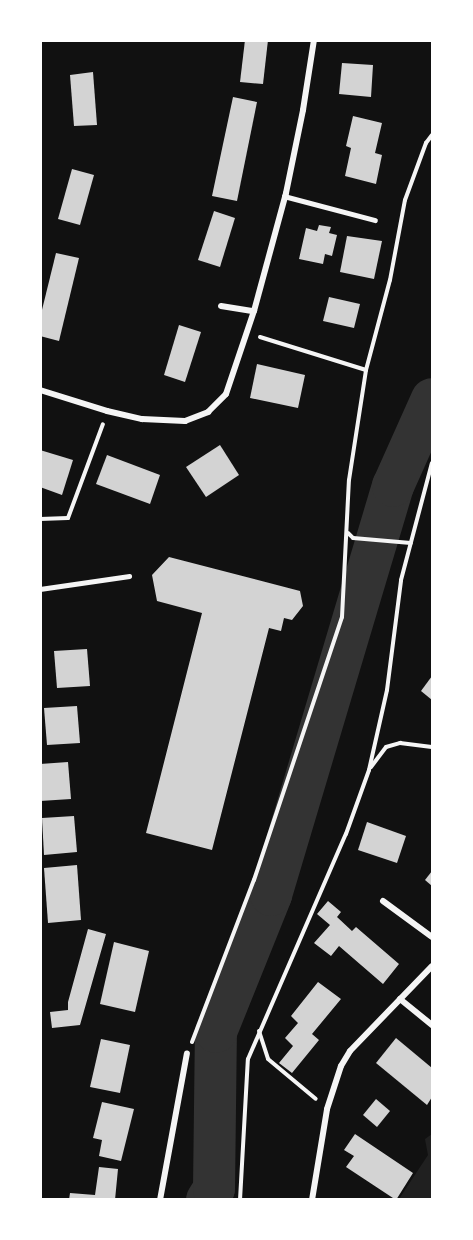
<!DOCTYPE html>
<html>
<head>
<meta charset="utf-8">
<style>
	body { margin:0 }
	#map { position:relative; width:473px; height:1240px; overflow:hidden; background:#111; font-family:"Playfair Display",serif }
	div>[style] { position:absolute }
	.green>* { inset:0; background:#202020 }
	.river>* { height:42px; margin:-21px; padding:0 21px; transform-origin:21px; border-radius:21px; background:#333 }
	.building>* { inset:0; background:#d3d3d3 }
	.path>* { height:4px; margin:-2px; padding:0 2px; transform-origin:2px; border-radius:2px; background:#f5f5f5 }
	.service>* { height:4.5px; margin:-2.25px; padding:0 2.25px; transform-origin:2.25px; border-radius:2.25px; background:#f5f5f5 }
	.minor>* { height:6px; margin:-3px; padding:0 3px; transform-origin:3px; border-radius:3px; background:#f5f5f5 }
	span { translate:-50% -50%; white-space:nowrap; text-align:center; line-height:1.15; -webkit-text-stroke:6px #fff; paint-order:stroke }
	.frame { position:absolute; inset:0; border:42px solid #fff; pointer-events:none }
</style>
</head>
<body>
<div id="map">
	<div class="green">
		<i style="clip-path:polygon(432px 1134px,432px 1199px,399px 1199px,428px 1155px,425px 1139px)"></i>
	</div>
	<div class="river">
		<i style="left:207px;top:1200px;width:13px;rotate:-58deg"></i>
		<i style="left:214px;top:1189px;width:157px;rotate:-89.3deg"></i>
		<i style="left:216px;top:1032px;width:148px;rotate:-68.1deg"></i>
		<i style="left:271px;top:895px;width:427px;rotate:-73.4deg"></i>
		<i style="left:393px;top:486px;width:95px;rotate:-65.9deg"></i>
	</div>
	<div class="building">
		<i style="clip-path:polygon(245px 40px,268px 40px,263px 84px,240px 82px)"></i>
		<i style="clip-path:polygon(342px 63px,373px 65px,371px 97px,339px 94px)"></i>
		<i style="clip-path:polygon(93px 72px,97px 125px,74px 126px,70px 75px)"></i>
		<i style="clip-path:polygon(233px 97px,257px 102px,237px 201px,212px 196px)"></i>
		<i style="clip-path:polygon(353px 116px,382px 123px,375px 153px,382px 155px,376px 184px,345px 176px,351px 148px,346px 146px)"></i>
		<i style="clip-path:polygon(72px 169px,94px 175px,80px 225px,58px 219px)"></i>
		<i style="clip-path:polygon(214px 211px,235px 218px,220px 267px,198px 260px)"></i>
		<i style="clip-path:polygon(319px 225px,331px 227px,329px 233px,337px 235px,332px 256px,325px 254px,323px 264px,299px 259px,306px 228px,317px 231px)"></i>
		<i style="clip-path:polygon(347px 236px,382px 241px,374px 279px,340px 272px)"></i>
		<i style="clip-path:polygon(56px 253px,79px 258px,59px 341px,40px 336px,40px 318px)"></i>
		<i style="clip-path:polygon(329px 297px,360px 304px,354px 328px,323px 321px)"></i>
		<i style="clip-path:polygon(179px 325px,201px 332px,185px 382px,164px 375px)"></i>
		<i style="clip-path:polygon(257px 364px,305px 375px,298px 408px,250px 398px)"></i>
		<i style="clip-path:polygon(220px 445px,239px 475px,206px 497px,186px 467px)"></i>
		<i style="clip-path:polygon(40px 450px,73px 460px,62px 495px,40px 487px)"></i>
		<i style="clip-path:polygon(107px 455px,160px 475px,150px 504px,96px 484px)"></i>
		<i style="clip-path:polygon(169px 557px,300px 591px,303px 606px,292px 620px,284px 618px,281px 631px,269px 628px,212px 850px,146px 833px,202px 613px,157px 601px,152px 575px)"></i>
		<i style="clip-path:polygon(87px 649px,90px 686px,57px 688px,54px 651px)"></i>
		<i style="clip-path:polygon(432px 676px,432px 700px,421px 691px)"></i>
		<i style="clip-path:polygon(77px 706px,80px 743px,47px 745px,44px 708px)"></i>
		<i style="clip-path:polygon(68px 762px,71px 799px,40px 801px,40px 764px)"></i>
		<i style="clip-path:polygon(74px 816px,77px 852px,44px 855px,42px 818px)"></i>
		<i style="clip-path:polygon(367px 822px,406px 836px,397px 863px,358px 850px)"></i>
		<i style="clip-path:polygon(77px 865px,81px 920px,48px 923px,44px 868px)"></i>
		<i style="clip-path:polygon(432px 871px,432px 886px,425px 880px)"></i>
		<i style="clip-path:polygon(328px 901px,341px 912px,337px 917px,352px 931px,356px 927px,399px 964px,383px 984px,339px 946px,331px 956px,314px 943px,330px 925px,317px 914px)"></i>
		<i style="clip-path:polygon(88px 929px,106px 934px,80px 1025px,52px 1028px,50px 1012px,68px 1010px,68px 1002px)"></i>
		<i style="clip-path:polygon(114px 942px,149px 951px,135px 1012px,100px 1004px)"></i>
		<i style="clip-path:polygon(318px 982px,341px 999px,312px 1034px,319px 1040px,292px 1073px,279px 1063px,293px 1046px,285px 1038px,298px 1023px,291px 1016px)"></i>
		<i style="clip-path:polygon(396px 1038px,432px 1068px,432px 1097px,427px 1105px,376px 1063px)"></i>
		<i style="clip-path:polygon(101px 1039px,130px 1045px,120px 1093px,90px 1087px)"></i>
		<i style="clip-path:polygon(376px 1099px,390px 1111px,377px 1127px,363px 1115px)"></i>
		<i style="clip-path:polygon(102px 1102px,134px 1109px,121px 1161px,99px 1156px,102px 1140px,93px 1138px)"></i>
		<i style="clip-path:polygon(355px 1134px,413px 1173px,396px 1200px,346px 1167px,354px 1156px,344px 1150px)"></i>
		<i style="clip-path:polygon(99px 1167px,118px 1169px,115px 1200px,69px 1200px,70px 1193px,95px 1195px)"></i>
	</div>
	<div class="path">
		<i style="left:260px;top:337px;width:111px;rotate:17.3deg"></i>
		<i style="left:40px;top:519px;width:28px;rotate:-2deg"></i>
		<i style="left:68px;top:518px;width:100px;rotate:-69.6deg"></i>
		<i style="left:348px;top:533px;width:7px;rotate:45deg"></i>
		<i style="left:353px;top:538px;width:58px;rotate:4.9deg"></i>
		<i style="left:371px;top:767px;width:25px;rotate:-53deg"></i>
		<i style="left:386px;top:747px;width:15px;rotate:-16deg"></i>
		<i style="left:400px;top:743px;width:32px;rotate:7deg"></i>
		<i style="left:259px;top:1031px;width:29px;rotate:72deg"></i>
		<i style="left:268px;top:1059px;width:62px;rotate:39.8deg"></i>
		<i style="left:192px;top:1042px;width:173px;rotate:-69.1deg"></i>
		<i style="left:254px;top:880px;width:277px;rotate:-71.5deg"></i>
		<i style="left:342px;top:617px;width:137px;rotate:-87.1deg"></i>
		<i style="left:349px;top:480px;width:111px;rotate:-81.2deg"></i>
		<i style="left:366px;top:370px;width:93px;rotate:-75.1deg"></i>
		<i style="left:390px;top:280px;width:81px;rotate:-79.4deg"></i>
		<i style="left:405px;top:200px;width:61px;rotate:-69.8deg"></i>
		<i style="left:426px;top:143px;width:10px;rotate:-53deg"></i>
		<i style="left:240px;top:1200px;width:141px;rotate:-86.8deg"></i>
		<i style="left:248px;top:1059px;width:245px;rotate:-66.5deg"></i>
		<i style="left:346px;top:834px;width:68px;rotate:-70.2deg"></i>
		<i style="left:369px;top:770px;width:82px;rotate:-77.3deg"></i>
		<i style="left:387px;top:690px;width:111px;rotate:-82.7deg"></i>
		<i style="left:401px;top:580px;width:121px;rotate:-75.2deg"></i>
	</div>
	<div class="service">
		<i style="left:284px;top:196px;width:94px;rotate:14.8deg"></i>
		<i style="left:40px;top:589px;width:90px;rotate:-8.3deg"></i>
	</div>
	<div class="minor">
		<i style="left:221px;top:306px;width:33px;rotate:9deg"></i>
		<i style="left:40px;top:390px;width:70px;rotate:17.4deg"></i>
		<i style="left:107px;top:411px;width:36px;rotate:13deg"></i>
		<i style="left:142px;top:419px;width:43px;rotate:2.7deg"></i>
		<i style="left:185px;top:421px;width:25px;rotate:-21deg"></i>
		<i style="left:208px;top:412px;width:25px;rotate:-45deg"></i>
		<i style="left:226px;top:394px;width:88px;rotate:-71.4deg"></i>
		<i style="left:254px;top:311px;width:122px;rotate:-74.8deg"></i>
		<i style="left:286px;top:193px;width:85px;rotate:-78.4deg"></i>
		<i style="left:303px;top:110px;width:71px;rotate:-81.1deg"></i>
		<i style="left:383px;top:901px;width:61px;rotate:36.3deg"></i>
		<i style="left:400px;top:999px;width:41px;rotate:39.1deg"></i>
		<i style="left:160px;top:1200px;width:149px;rotate:-79.6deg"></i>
		<i style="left:312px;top:1200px;width:92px;rotate:-80.6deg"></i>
		<i style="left:327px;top:1109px;width:45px;rotate:-72deg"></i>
		<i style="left:341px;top:1066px;width:17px;rotate:-59deg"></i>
		<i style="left:350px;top:1051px;width:118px;rotate:-46deg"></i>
	</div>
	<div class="frame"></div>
</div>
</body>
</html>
